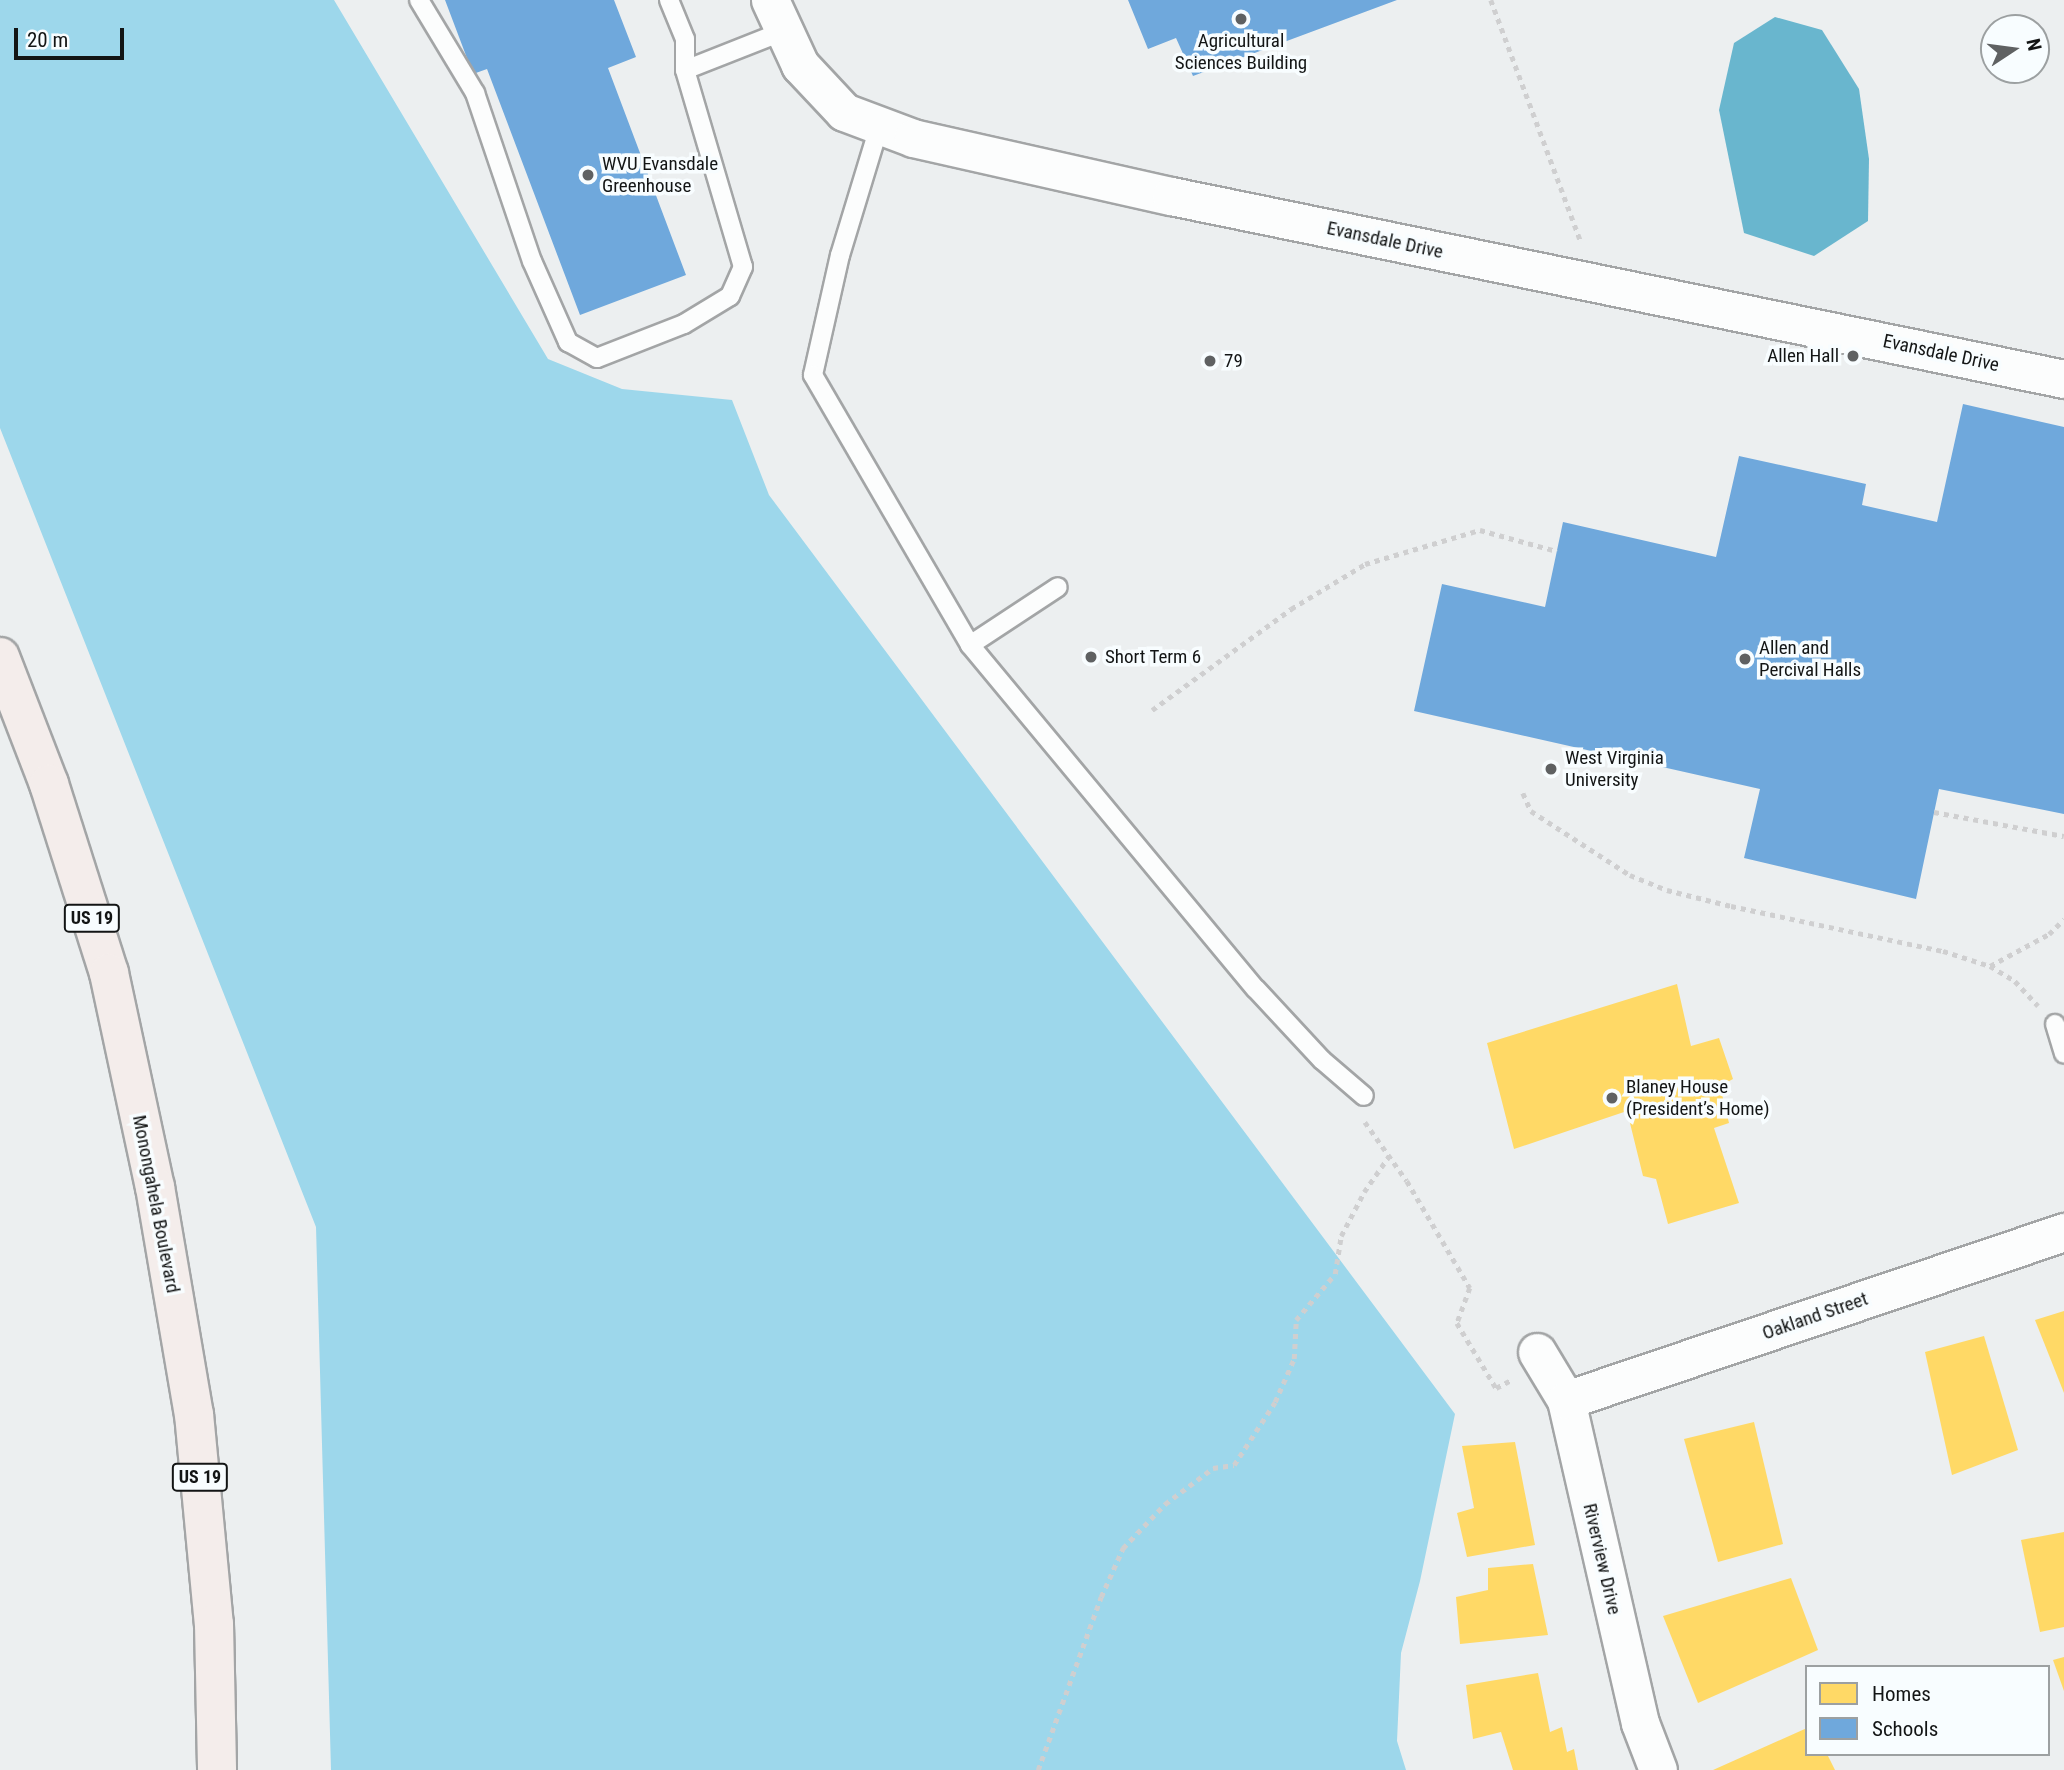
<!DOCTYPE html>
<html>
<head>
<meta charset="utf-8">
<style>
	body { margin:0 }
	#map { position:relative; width:2064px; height:1770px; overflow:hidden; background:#eceff0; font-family:"Roboto Condensed",sans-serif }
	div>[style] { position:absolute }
	.forest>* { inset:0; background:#9dd7eb }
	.water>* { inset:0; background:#69b6ce }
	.homes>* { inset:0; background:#ffd966 }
	.schools>* { inset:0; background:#6fa8dc }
	.path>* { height:4.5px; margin-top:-2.25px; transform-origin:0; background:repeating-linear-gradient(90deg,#cfcfd0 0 5px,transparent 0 10px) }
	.roads { filter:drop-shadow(2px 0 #a3a5a6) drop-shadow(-2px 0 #a3a5a6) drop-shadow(0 2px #a3a5a6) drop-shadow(0 -2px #a3a5a6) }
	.service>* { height:18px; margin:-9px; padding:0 9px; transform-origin:9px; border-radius:9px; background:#fcfdfd }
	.minor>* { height:37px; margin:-18.5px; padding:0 18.5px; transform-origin:18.5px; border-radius:18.5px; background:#fcfdfd }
	.primary>* { height:38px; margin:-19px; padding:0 19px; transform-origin:19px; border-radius:19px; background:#f4edeb }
	.dots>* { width:19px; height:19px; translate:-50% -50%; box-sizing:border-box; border:4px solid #f8fdff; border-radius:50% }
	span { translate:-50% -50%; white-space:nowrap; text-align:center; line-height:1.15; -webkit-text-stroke:7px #f8fdff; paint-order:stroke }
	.shield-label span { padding:2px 5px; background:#f8fdff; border:2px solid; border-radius:5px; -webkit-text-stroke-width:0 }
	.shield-label { font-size:18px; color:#131515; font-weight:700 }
	.poi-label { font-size:19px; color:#131515 }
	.left { translate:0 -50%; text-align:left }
	.right { translate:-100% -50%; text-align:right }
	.street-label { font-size:19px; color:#131515 }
	.legend { position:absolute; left:1805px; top:1665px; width:245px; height:91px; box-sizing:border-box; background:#f8fdff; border:2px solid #9ca0a1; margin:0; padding:9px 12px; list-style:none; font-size:21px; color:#131515 }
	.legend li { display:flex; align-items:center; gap:14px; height:35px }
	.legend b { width:35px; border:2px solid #9ca0a1 }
	.north { position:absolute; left:1980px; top:14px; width:70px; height:70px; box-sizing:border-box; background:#f8fdff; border:2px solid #9ca0a1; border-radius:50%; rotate:77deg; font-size:19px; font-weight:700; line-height:28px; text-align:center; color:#131515 }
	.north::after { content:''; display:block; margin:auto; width:24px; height:32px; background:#5f6162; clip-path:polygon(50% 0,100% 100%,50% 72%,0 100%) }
	.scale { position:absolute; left:14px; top:28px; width:110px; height:32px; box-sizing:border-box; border:4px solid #131515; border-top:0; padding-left:9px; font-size:21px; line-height:24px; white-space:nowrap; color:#131515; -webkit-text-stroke:5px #f8fdff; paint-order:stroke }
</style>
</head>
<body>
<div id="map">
	<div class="forest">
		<i style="clip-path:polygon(0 0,334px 0,548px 359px,622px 389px,732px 400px,769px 495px,1455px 1414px,1420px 1581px,1401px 1653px,1397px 1741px,1406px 1770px,331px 1770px,316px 1227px,0 428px)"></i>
	</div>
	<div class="water">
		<i style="clip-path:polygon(1775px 17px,1822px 30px,1859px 89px,1869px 159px,1868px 221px,1814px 256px,1744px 233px,1719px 110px,1734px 43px)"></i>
	</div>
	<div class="homes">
		<i style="clip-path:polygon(1677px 984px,1691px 1046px,1719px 1038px,1733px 1079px,1720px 1086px,1729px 1123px,1714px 1128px,1739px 1203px,1668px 1224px,1656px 1179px,1643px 1176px,1627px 1111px,1514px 1149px,1487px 1043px)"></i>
		<i style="clip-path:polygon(2064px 1311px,2064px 1393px,2035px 1320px)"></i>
		<i style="clip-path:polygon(1984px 1336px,2018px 1450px,1952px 1475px,1925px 1352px)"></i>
		<i style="clip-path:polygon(1754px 1422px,1783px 1544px,1718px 1562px,1684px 1439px)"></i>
		<i style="clip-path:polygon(1515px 1442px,1535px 1545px,1467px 1557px,1457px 1513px,1474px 1508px,1462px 1446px)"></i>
		<i style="clip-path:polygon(2064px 1532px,2064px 1627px,2040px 1632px,2021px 1540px)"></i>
		<i style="clip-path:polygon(1533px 1564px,1548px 1635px,1460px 1644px,1456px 1597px,1488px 1590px,1488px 1568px)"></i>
		<i style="clip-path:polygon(1791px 1578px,1818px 1650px,1698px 1703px,1663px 1616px)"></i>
		<i style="clip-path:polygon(2064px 1657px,2064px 1691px,2053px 1660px)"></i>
		<i style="clip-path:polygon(1538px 1673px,1550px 1732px,1562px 1727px,1567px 1752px,1574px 1749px,1578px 1770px,1513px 1770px,1501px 1732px,1473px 1739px,1466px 1685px)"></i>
		<i style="clip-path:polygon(1807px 1728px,1807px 1754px,1827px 1754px,1835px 1770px,1713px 1770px)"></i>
	</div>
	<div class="schools">
		<i style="clip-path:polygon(445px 0,614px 0,636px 57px,608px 68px,686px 275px,580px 315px,487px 69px,473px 74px)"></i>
		<i style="clip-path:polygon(1128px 0,1397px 0,1193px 76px,1176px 38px,1148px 49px)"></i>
		<i style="clip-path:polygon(1963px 404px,2064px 427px,2064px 814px,1939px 789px,1916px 899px,1744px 858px,1760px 789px,1414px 711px,1442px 584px,1545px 607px,1563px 522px,1716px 557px,1739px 456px,1866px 484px,1862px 505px,1937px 522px)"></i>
	</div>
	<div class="path">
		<i style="left:1491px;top:0;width:258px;rotate:69.6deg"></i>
		<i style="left:1152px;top:710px;width:172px;rotate:-36deg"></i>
		<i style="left:1291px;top:609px;width:87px;rotate:-31.3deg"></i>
		<i style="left:1365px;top:564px;width:120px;rotate:-16.5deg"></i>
		<i style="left:1480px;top:530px;width:80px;rotate:15.3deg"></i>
		<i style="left:1523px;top:793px;width:20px;rotate:66deg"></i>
		<i style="left:1531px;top:811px;width:118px;rotate:32.9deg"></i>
		<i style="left:1630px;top:875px;width:40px;rotate:22deg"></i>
		<i style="left:1667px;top:890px;width:66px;rotate:14deg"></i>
		<i style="left:1731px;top:906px;width:217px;rotate:12deg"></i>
		<i style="left:1943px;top:951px;width:49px;rotate:17.7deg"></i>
		<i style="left:1990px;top:966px;width:29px;rotate:31deg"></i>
		<i style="left:2015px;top:981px;width:34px;rotate:47deg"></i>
		<i style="left:1934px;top:812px;width:132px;rotate:10.5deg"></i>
		<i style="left:1990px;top:966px;width:67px;rotate:-28.5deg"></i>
		<i style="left:2049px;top:934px;width:21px;rotate:-45deg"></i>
		<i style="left:1365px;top:1122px;width:72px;rotate:54.6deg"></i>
		<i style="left:1407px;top:1181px;width:124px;rotate:59.5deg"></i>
		<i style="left:1470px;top:1288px;width:37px;rotate:110deg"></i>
		<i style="left:1457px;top:1323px;width:76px;rotate:59deg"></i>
		<i style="left:1496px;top:1388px;width:17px;rotate:-28deg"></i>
		<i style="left:1038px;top:1770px;width:184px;rotate:-70deg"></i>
		<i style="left:1101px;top:1597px;width:54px;rotate:-65.8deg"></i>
		<i style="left:1123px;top:1548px;width:61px;rotate:-46.3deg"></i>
		<i style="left:1165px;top:1504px;width:60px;rotate:-36.9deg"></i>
		<i style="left:1213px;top:1468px;width:21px;rotate:-8deg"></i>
		<i style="left:1234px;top:1465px;width:75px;rotate:-56.9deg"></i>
		<i style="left:1275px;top:1402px;width:47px;rotate:-66.2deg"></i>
		<i style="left:1294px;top:1359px;width:39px;rotate:-87deg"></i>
		<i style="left:1296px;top:1320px;width:60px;rotate:-49.7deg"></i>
		<i style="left:1335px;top:1274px;width:38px;rotate:-81deg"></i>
		<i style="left:1341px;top:1236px;width:50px;rotate:-62.4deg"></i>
		<i style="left:1364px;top:1192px;width:44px;rotate:-55.2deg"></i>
	</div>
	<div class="roads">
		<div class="service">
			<i style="left:419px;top:0;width:109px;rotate:58.9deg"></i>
			<i style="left:475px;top:93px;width:177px;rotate:71.3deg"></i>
			<i style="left:532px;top:261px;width:89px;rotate:66deg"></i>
			<i style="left:568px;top:342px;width:33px;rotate:29deg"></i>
			<i style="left:597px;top:358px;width:93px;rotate:-21.3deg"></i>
			<i style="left:684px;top:324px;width:54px;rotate:-31.3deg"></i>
			<i style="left:730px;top:296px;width:32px;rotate:-66deg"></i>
			<i style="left:743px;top:267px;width:205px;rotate:-106.4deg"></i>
			<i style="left:685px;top:70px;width:106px;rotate:-21.5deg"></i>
			<i style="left:669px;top:0;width:42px;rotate:67.7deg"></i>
			<i style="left:685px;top:39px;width:31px;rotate:90deg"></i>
			<i style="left:879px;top:127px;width:134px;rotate:106.9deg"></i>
			<i style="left:840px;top:255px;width:123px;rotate:102.7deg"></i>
			<i style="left:813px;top:375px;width:312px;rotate:59.8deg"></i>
			<i style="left:970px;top:645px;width:447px;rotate:50.3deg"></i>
			<i style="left:1256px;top:989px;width:97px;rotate:47.1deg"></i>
			<i style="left:1322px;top:1060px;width:55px;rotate:40.6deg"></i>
			<i style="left:970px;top:645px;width:105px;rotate:-33.4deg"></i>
			<i style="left:2055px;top:1024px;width:31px;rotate:73deg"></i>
		</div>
		<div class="minor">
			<i style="left:770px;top:0;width:72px;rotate:65.2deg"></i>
			<i style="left:800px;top:65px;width:64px;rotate:46.9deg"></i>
			<i style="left:844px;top:112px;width:74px;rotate:20.6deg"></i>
			<i style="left:913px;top:138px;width:264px;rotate:12.7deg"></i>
			<i style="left:1171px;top:196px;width:912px;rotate:11.58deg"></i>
			<i style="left:1537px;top:1352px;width:56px;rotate:58.9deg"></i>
			<i style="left:1566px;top:1400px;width:331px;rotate:77.1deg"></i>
			<i style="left:1640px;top:1723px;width:50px;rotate:69deg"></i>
			<i style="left:1566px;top:1400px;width:526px;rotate:-18.64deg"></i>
		</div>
		<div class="primary">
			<i style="left:0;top:657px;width:136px;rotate:68.9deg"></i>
			<i style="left:49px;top:784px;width:198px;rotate:72.4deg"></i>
			<i style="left:109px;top:973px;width:219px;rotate:77.9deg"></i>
			<i style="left:155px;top:1187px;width:230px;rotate:80.3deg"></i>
			<i style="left:194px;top:1414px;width:211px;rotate:84.6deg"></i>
			<i style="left:214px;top:1624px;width:146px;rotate:88.8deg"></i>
		</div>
	</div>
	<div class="dots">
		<i style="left:1241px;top:19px;background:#5f6162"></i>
		<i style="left:588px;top:175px;background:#5f6162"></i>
		<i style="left:1853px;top:356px;background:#5f6162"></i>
		<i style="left:1210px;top:361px;background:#5f6162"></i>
		<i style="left:1091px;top:657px;background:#5f6162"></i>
		<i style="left:1745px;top:659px;background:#5f6162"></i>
		<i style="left:1551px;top:769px;background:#5f6162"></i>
		<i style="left:1612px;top:1098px;background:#5f6162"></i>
	</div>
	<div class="shield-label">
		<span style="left:92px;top:918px">US 19</span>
		<span style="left:200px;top:1477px">US 19</span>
	</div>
	<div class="poi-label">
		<span style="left:1241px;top:52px">Agricultural<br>Sciences Building</span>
		<span class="left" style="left:602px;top:175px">WVU Evansdale<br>Greenhouse</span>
		<span class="right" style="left:1839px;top:356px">Allen Hall</span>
		<span class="left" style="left:1224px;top:361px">79</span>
		<span class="left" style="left:1759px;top:659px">Allen and<br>Percival Halls</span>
		<span class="left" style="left:1105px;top:657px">Short Term 6</span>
		<span class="left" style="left:1565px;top:769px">West Virginia<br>University</span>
		<span class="left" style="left:1626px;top:1098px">Blaney House<br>(President’s Home)</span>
	</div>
	<div class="street-label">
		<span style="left:1385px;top:240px;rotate:12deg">Evansdale Drive</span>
		<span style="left:1941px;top:353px;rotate:12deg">Evansdale Drive</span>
		<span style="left:156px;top:1204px;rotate:79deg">Monongahela Boulevard</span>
		<span style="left:1815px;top:1316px;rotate:-19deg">Oakland Street</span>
		<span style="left:1602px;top:1559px;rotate:77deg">Riverview Drive</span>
	</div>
	<ul class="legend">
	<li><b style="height:19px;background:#ffd966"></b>Homes</li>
	<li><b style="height:19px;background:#6fa8dc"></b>Schools</li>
	</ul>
	<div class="north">N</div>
	<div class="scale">20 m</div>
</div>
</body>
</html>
